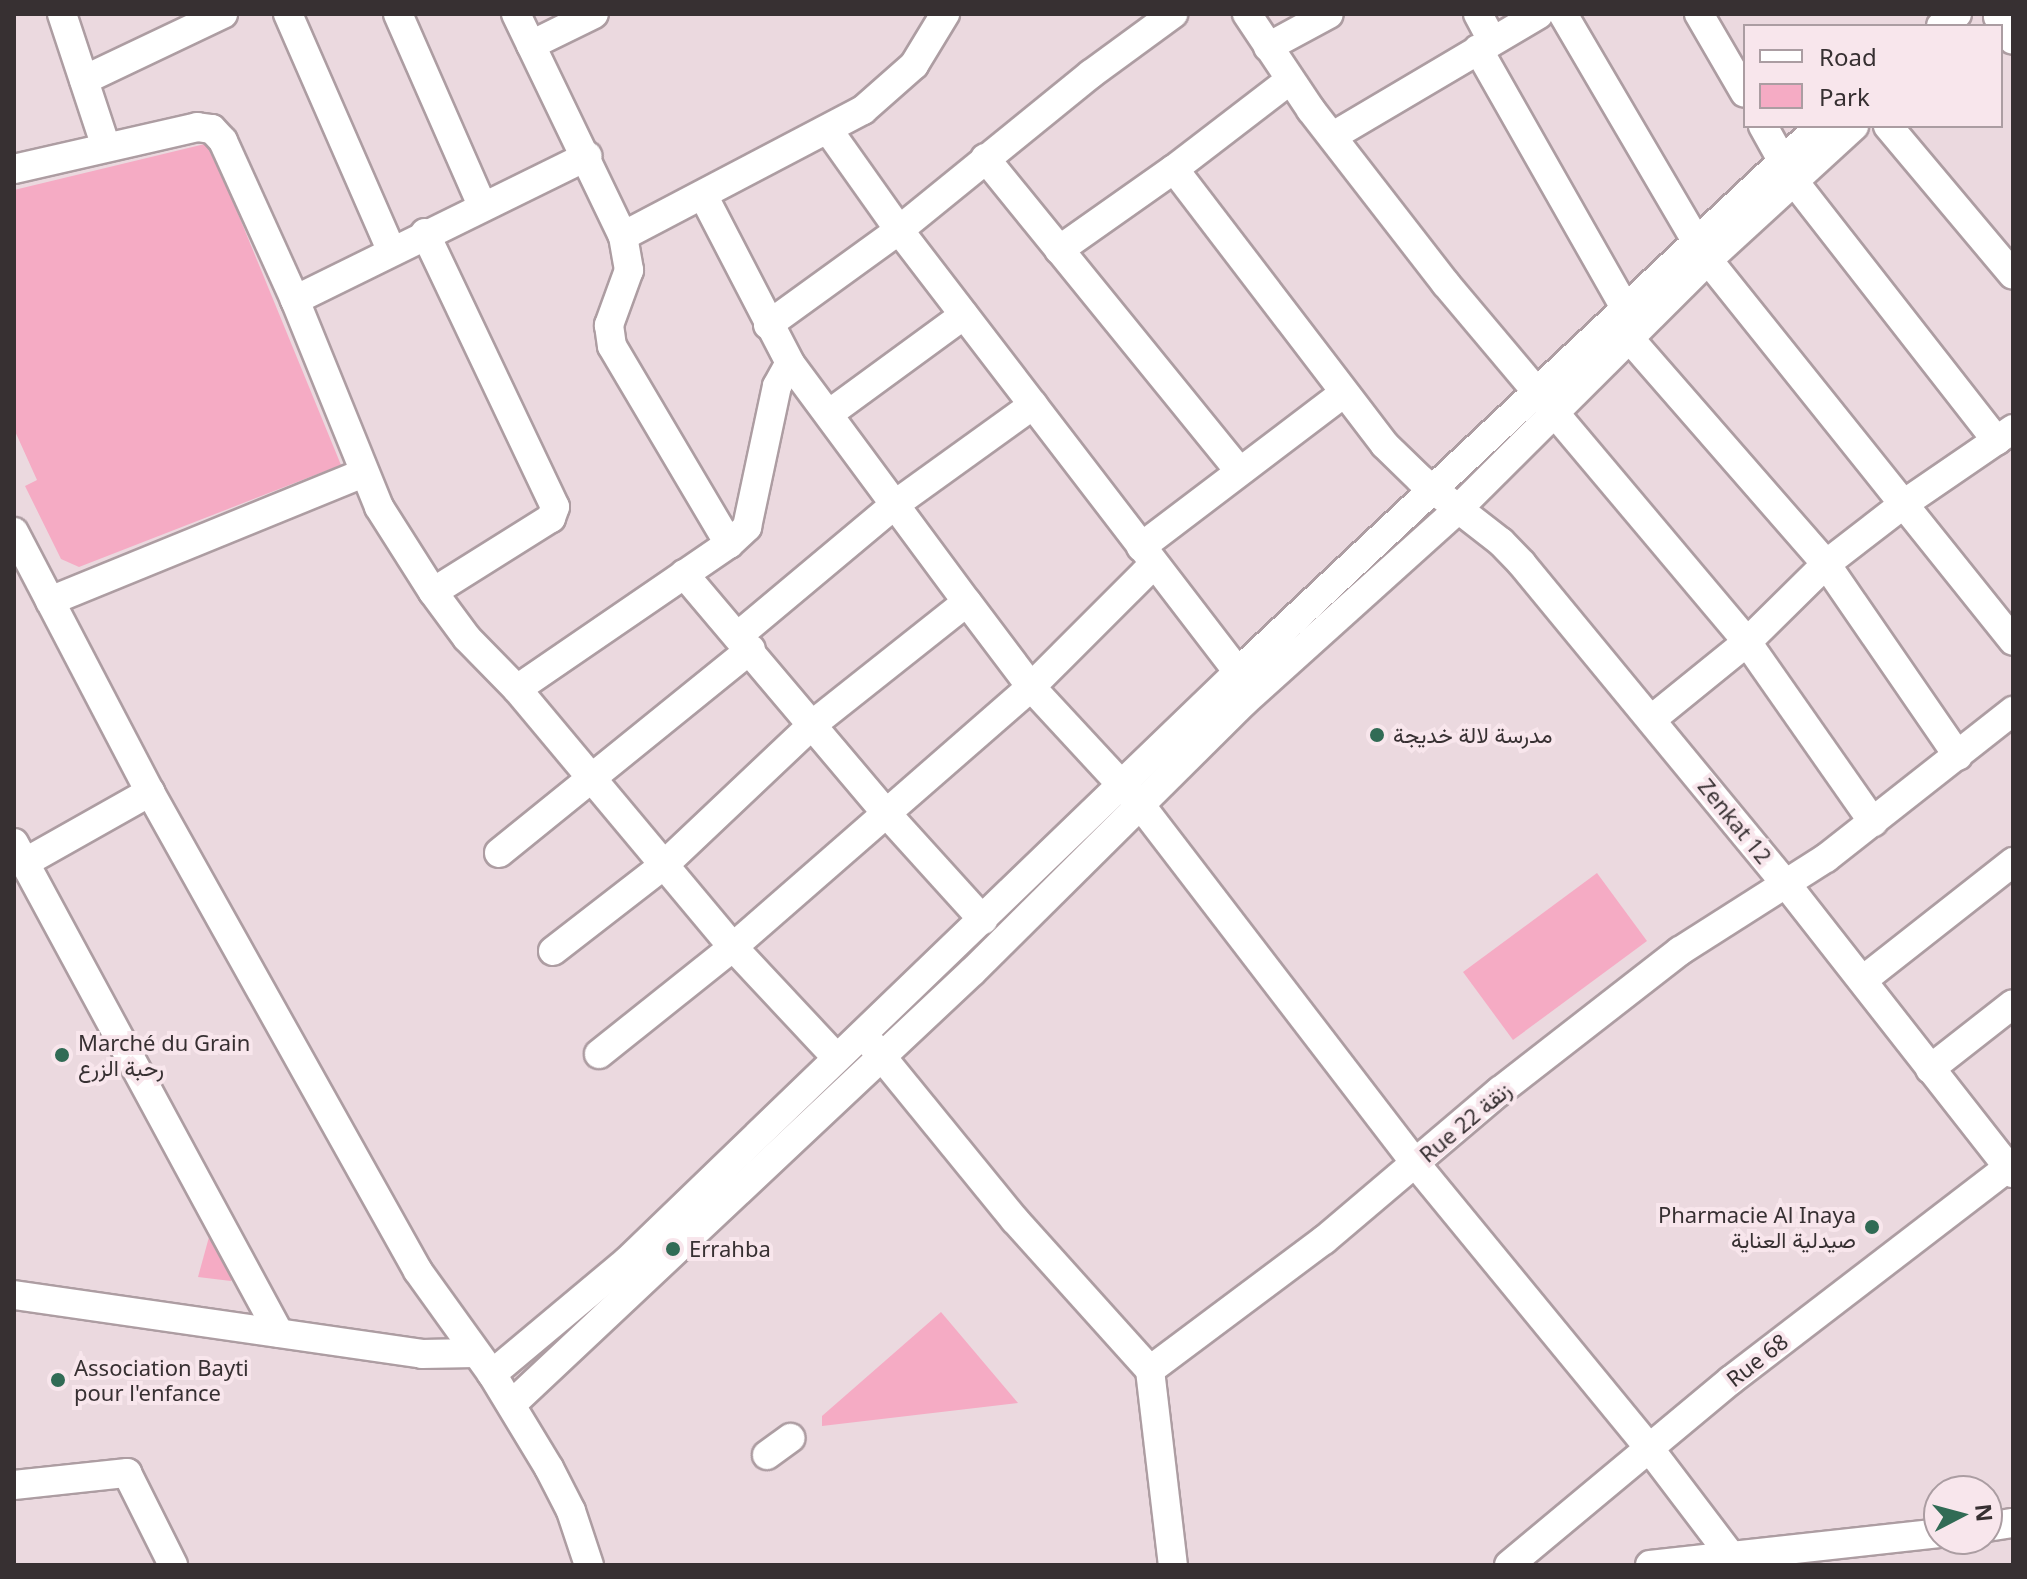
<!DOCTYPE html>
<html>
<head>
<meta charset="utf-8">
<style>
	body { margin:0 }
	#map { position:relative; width:2027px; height:1579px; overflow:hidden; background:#ebd9df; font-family:"Noto Sans",Vazirmatn,sans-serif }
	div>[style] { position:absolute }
	.green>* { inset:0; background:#f5abc4 }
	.roads { filter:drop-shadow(2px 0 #ad9da2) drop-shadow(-2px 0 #ad9da2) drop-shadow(0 2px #ad9da2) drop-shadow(0 -2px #ad9da2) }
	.minor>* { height:28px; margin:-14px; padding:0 14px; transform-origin:14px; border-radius:14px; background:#fff }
	.dots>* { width:22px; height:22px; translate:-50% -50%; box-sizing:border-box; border:4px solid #f8e6ec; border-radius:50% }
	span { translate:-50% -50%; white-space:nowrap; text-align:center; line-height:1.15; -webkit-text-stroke:8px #f8e6ec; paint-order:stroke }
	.poi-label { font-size:22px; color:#373032 }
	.left { translate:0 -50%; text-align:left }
	.right { translate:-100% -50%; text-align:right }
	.street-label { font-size:22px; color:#373032 }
	.frame { position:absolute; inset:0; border:16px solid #373032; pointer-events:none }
	.legend { position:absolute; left:1743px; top:24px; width:260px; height:104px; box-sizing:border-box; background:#f8e6ec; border:2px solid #ab9da2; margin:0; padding:10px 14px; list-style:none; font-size:24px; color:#373032 }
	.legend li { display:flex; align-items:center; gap:16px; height:40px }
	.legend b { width:40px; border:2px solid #ab9da2 }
	.north { position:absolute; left:1923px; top:1475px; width:80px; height:80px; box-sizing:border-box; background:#f8e6ec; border:2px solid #ab9da2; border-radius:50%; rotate:84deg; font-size:22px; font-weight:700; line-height:32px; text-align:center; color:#373032 }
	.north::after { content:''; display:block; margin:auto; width:28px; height:36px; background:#316b55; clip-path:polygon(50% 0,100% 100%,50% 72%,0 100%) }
</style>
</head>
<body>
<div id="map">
	<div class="green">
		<i style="clip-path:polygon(209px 143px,341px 465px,79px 567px,61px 559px,25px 486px,37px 480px,14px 429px,14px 190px)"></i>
		<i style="clip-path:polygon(1597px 873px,1647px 941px,1513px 1040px,1463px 972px)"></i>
		<i style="clip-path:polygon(209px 1237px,233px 1278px,231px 1281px,198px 1277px)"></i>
		<i style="clip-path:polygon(941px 1312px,1018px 1403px,822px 1426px,822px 1416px)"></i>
	</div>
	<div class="roads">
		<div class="minor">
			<i style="left:62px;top:14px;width:140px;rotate:71.7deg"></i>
			<i style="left:288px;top:14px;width:257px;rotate:66.4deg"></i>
			<i style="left:398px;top:14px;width:209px;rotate:66.3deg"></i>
			<i style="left:516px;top:14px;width:246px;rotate:64.3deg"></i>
			<i style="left:623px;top:236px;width:35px;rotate:80deg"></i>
			<i style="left:629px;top:270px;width:59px;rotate:110deg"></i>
			<i style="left:609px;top:325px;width:21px;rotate:82deg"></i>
			<i style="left:612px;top:346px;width:230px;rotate:59.4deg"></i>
			<i style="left:1247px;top:14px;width:115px;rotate:56.3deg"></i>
			<i style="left:1311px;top:110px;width:220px;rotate:52.2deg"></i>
			<i style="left:1446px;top:284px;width:468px;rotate:49.9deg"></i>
			<i style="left:1747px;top:642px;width:220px;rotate:55deg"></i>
			<i style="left:1478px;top:14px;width:30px;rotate:62deg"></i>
			<i style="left:1563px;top:14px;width:261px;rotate:59.6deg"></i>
			<i style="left:1699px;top:14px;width:91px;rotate:59.8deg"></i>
			<i style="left:1998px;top:17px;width:27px;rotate:57deg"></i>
			<i style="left:1941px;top:26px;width:20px;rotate:-37deg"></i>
			<i style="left:531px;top:45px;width:70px;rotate:-26.2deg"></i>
			<i style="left:1268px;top:47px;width:69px;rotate:-28.4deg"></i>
			<i style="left:1478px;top:49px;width:298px;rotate:60.4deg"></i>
			<i style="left:84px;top:80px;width:154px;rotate:-25.4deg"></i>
			<i style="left:1763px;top:126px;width:62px;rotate:60.9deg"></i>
			<i style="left:1793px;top:180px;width:331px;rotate:52deg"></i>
			<i style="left:1888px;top:126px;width:194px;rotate:50deg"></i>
			<i style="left:829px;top:131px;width:121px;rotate:54.7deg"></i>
			<i style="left:899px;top:230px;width:557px;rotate:52.51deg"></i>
			<i style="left:1333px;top:136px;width:239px;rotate:-30.6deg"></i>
			<i style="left:985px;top:158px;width:402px;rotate:50.9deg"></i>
			<i style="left:14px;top:169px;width:188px;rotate:-12.9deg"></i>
			<i style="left:197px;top:127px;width:15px;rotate:8deg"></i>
			<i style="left:212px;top:129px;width:16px;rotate:47deg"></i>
			<i style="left:223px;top:141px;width:175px;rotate:65.6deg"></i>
			<i style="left:295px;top:300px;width:223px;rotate:67.9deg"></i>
			<i style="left:379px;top:507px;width:101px;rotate:57.6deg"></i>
			<i style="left:433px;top:592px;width:57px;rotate:53.5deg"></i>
			<i style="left:467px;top:638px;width:71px;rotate:45.6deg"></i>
			<i style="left:517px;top:689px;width:336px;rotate:50.1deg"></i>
			<i style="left:733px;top:947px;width:151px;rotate:46.9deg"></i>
			<i style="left:1174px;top:169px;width:347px;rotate:52.6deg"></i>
			<i style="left:1385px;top:445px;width:49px;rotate:44.2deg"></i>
			<i style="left:1420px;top:479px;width:103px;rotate:37.9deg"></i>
			<i style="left:1501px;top:542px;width:30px;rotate:46deg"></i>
			<i style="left:1522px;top:564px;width:416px;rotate:50.5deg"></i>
			<i style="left:1787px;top:885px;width:366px;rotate:51.9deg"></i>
			<i style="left:703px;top:195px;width:189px;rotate:62.6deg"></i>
			<i style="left:790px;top:363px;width:297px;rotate:53.5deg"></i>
			<i style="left:967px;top:602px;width:106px;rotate:53deg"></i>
			<i style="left:1031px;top:687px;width:163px;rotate:47.2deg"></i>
			<i style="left:1142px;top:807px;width:449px;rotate:52.5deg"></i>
			<i style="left:1415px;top:1163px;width:369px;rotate:50.6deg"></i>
			<i style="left:1649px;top:1448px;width:136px;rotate:52.8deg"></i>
			<i style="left:425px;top:233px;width:303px;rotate:64.6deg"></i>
			<i style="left:555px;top:507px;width:12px;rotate:110deg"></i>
			<i style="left:551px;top:518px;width:139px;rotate:147.9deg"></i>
			<i style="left:623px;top:236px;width:271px;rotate:-27.7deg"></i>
			<i style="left:863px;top:110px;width:68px;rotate:-41.4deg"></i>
			<i style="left:914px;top:65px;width:60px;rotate:-58.7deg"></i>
			<i style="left:1059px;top:250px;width:141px;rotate:-35.2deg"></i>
			<i style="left:1174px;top:169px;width:146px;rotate:-37.5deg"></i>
			<i style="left:1708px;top:260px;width:488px;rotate:51.3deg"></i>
			<i style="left:295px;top:300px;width:326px;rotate:-26.2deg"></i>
			<i style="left:768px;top:325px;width:162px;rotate:-35.9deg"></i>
			<i style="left:899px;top:230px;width:247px;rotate:-39.1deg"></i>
			<i style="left:1091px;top:74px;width:102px;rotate:-36.2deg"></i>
			<i style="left:1629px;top:338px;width:300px;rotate:48.9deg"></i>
			<i style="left:1826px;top:564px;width:233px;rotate:55.5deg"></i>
			<i style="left:830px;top:413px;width:166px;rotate:-36.2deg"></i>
			<i style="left:14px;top:532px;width:293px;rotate:62.4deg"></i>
			<i style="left:150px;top:792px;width:549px;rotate:60.77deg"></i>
			<i style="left:418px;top:1271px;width:127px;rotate:54.3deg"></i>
			<i style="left:492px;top:1374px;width:110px;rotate:58.8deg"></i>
			<i style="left:549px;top:1468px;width:48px;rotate:62.9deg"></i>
			<i style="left:571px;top:1511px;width:57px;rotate:71.6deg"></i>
			<i style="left:1141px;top:547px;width:255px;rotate:-37.2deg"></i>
			<i style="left:684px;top:574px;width:314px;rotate:49.8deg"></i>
			<i style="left:887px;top:814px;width:143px;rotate:47.8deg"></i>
			<i style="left:50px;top:601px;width:339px;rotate:-22.2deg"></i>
			<i style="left:739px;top:635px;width:206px;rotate:-39.9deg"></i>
			<i style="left:897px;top:503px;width:168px;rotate:-35.8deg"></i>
			<i style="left:517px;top:689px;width:257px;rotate:-34.4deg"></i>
			<i style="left:729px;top:544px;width:25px;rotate:-43deg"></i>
			<i style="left:747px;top:527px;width:144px;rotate:-78deg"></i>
			<i style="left:777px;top:386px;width:26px;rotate:-61deg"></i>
			<i style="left:1652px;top:719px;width:122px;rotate:-39deg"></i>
			<i style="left:1747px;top:642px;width:111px;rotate:-44.6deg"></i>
			<i style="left:1826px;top:564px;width:100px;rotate:-37.7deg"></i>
			<i style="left:1905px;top:503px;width:131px;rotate:-34.4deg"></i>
			<i style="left:14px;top:843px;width:557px;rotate:61.59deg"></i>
			<i style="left:499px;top:853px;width:324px;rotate:-39deg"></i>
			<i style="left:24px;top:863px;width:145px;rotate:-29.4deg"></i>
			<i style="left:553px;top:951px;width:140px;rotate:-37.8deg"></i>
			<i style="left:664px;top:865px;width:205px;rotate:-43.4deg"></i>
			<i style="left:813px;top:724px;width:196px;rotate:-38.4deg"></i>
			<i style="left:1863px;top:980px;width:191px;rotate:-38.2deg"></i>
			<i style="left:868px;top:1040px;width:232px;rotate:50.8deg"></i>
			<i style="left:1015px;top:1220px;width:202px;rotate:48deg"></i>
			<i style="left:1150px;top:1370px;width:196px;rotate:83.3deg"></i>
			<i style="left:599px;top:1054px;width:171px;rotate:-38.6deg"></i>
			<i style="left:733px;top:947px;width:395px;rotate:-41.1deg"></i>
			<i style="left:1031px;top:687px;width:173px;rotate:-45deg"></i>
			<i style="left:1930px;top:1069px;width:105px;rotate:-38.1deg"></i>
			<i style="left:14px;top:1295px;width:412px;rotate:8.2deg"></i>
			<i style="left:422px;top:1354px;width:53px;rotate:-1.1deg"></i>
			<i style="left:1150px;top:1370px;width:217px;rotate:-36.8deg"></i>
			<i style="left:1324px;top:1240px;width:231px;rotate:-40.3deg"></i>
			<i style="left:1500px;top:1091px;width:228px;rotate:-37.9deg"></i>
			<i style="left:1680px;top:951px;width:173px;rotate:-32.5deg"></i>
			<i style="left:1826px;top:858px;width:238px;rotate:-38.2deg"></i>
			<i style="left:492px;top:1374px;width:175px;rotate:-39.9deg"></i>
			<i style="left:626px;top:1262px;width:850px;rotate:-43.95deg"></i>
			<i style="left:1238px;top:672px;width:798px;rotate:-43.17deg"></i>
			<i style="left:512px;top:1404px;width:632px;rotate:-43.21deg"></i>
			<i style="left:973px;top:971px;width:382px;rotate:-44.8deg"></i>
			<i style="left:1244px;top:702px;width:287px;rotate:-42deg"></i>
			<i style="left:1457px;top:510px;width:354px;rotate:-44.9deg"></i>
			<i style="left:1708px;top:260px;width:198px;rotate:-42.5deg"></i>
			<i style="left:767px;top:1455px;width:29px;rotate:-36deg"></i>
			<i style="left:14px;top:1485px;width:114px;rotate:-6.1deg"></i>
			<i style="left:127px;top:1473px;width:103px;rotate:63.4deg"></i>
			<i style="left:1987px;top:1527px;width:26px;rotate:-9deg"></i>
			<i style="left:1509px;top:1565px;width:289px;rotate:-39.8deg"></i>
			<i style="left:1731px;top:1380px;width:355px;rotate:-37.5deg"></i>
			<i style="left:1650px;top:1565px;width:291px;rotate:-6.3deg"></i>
		</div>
	</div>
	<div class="dots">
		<i style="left:1377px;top:735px;background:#316b55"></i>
		<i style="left:62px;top:1055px;background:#316b55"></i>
		<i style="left:1872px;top:1227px;background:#316b55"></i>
		<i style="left:673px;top:1249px;background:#316b55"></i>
		<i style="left:58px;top:1380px;background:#316b55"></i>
	</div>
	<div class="poi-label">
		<span class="left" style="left:1393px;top:735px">مدرسة لالة خديجة</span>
		<span class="left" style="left:78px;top:1055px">Marché du Grain<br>رحبة الزرع</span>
		<span class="right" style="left:1856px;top:1227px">Pharmacie Al Inaya<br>صيدلية العناية</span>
		<span class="left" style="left:689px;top:1249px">Errahba</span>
		<span class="left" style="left:74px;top:1380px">Association Bayti<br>pour l'enfance</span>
	</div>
	<div class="street-label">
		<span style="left:1735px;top:821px;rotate:51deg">Zenkat 12</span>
		<span style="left:1465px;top:1122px;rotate:-40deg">Rue 22 زنقة</span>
		<span style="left:1757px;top:1360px;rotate:-38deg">Rue 68</span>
	</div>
	<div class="frame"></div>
	<ul class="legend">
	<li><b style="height:10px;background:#fff"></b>Road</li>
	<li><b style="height:22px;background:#f5abc4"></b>Park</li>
	</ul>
	<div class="north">N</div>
</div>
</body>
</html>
